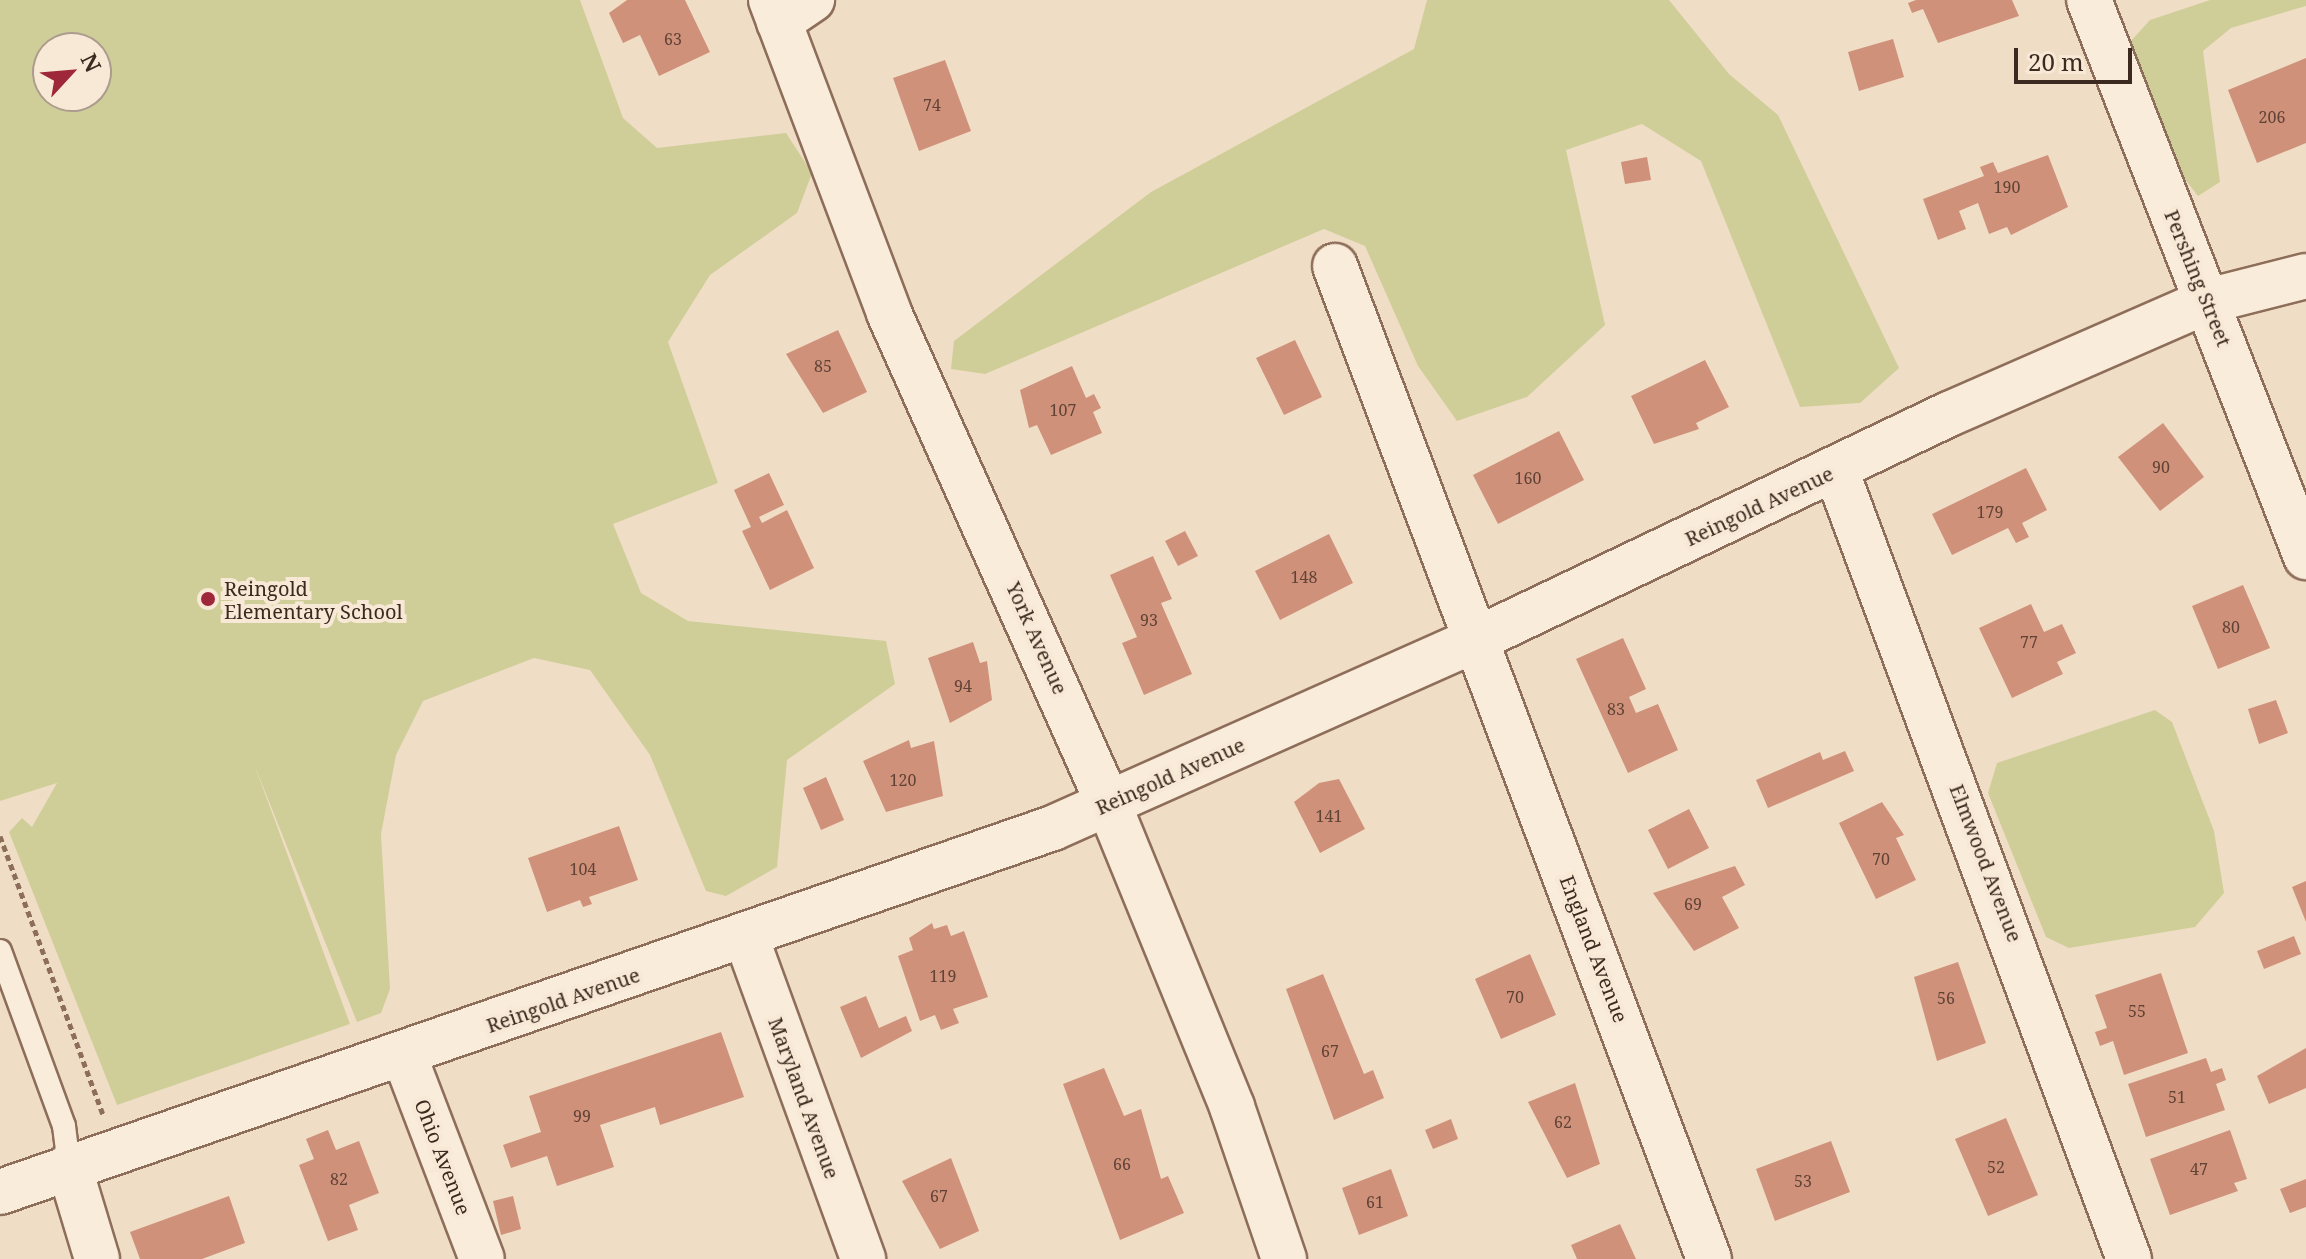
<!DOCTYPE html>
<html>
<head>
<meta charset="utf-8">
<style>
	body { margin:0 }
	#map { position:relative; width:2306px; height:1259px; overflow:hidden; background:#f0ddc6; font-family:"Noto Serif",serif }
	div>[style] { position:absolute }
	.green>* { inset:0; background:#cfce99 }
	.building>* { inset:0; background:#d0917a }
	.path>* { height:5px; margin-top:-2.5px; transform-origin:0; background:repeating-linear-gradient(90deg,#8d6e5a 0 6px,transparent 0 10px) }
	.roads { filter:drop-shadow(2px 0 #8d6e5a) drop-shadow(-2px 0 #8d6e5a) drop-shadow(0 2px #8d6e5a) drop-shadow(0 -2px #8d6e5a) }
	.lane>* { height:22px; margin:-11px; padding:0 11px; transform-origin:11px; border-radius:11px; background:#faecda }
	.street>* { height:44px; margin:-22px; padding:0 22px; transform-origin:22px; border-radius:22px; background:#faecda }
	.secondary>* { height:44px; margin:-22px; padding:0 22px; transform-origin:22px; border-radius:22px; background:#faecda }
	.dots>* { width:22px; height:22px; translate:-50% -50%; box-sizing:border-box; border:4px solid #f7e9d6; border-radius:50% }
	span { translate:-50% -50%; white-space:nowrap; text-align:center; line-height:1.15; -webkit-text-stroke:8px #f7e9d6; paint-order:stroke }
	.number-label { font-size:16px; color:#614336 }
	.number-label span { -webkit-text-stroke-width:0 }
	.street-label { font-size:20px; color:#3c291f }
	.poi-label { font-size:20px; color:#3c291f }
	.left { translate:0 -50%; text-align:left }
	.north { position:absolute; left:32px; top:32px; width:80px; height:80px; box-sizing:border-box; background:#f7e9d6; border:2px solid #ac9c8d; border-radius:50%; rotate:64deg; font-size:22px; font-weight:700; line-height:32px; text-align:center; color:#3c291f }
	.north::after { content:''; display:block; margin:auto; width:28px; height:36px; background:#9f273a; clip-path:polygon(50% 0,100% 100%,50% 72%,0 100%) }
	.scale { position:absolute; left:2014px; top:48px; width:118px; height:36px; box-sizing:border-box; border:4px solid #3c291f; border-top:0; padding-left:10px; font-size:24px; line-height:28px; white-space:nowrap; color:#3c291f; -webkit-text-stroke:6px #f7e9d6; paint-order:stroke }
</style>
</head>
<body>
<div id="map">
	<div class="green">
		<i style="clip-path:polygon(evenodd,0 0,580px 0,623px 118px,657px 148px,786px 133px,812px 173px,797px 213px,710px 275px,668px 342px,718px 483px,613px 524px,641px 593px,688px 621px,886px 641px,895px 684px,787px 760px,777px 867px,726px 896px,706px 891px,650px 755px,590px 670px,534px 658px,423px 701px,396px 755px,381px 834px,390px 989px,381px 1013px,357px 1022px,254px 764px,350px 1024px,117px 1105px,9px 832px,22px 818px,32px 827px,57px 783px,0 801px,0 0,48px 48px,96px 48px,96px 96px,48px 96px,48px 48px)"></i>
		<i style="clip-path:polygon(1427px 0,1669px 0,1729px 74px,1778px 115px,1899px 368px,1860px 403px,1800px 407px,1701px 161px,1642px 124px,1566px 150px,1605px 325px,1527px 397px,1457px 421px,1418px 366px,1365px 246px,1324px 229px,985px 374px,951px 369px,954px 341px,1151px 192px,1414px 49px)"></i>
		<i style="clip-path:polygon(2210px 0,2306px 0,2306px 6px,2231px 28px,2203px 51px,2220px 182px,2198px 196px,2184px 178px,2130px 42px,2150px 20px)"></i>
		<i style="clip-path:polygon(2155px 710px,2172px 722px,2214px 831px,2224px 893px,2195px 927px,2069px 948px,2046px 937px,1988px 793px,1997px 763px)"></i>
	</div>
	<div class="building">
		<i style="clip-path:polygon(627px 0,685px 0,710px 52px,659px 76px,640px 35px,623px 43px,609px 13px)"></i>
		<i style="clip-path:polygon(1916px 0,2012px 0,2019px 16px,1938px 43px,1923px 9px,1912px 13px,1908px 3px)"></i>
		<i style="clip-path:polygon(1893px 39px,1904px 77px,1859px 91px,1848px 52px)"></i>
		<i style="clip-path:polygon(2306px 58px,2306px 143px,2257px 163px,2228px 90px)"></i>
		<i style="clip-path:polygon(945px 60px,971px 131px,919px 151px,893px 78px)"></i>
		<i style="clip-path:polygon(2048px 155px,2068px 207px,2011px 235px,2007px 227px,1989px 234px,1978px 203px,1959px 211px,1966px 229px,1938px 240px,1923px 199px,1984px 176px,1980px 167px,1993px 162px,1998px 173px)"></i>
		<i style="clip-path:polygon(1647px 157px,1651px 180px,1625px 184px,1621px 162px)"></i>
		<i style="clip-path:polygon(838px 330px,867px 392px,823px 413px,786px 354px)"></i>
		<i style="clip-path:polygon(1295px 340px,1322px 397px,1284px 415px,1256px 358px)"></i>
		<i style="clip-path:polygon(1705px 360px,1729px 407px,1696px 423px,1699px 429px,1654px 444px,1631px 396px)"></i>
		<i style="clip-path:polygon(1072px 366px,1086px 398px,1094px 394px,1101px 408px,1093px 412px,1102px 433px,1051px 455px,1037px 425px,1029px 428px,1020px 390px)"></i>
		<i style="clip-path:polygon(2163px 423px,2204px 477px,2160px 511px,2118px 457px)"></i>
		<i style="clip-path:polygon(1559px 431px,1584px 480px,1498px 524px,1473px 475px)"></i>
		<i style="clip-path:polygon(2026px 468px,2047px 510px,2022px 523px,2029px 537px,2016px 543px,2008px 528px,1952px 555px,1932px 514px)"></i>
		<i style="clip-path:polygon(769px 473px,784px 505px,759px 517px,762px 523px,787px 510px,814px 568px,770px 590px,742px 531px,751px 527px,734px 490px)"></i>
		<i style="clip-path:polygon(1185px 531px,1198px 556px,1178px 566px,1165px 541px)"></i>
		<i style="clip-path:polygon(1329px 534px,1353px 583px,1280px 620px,1255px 571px)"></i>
		<i style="clip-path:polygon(1153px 556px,1172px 599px,1161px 603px,1192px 674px,1144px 695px,1122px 643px,1137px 637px,1110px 575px)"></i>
		<i style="clip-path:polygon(2243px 585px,2270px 648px,2218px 669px,2192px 606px)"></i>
		<i style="clip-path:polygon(2031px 604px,2044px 632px,2062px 624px,2076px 653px,2057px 662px,2063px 674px,2012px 698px,1979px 628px)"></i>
		<i style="clip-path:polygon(1623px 638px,1646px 689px,1629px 697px,1636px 713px,1658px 704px,1678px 750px,1628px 773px,1576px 659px)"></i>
		<i style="clip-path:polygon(973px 642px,980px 663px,987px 661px,992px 700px,950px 723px,928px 658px)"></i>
		<i style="clip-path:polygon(2276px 700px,2288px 733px,2259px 744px,2248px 709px)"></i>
		<i style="clip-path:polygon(909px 740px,911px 748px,934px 741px,943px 796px,886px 812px,863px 761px)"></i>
		<i style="clip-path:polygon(1845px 751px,1854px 771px,1768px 808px,1756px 780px,1820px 752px,1823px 760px)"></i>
		<i style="clip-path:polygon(826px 777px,844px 820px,821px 830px,803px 788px)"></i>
		<i style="clip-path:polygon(1339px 779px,1365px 829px,1320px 853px,1294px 802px,1319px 783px)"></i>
		<i style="clip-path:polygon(1882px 802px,1904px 835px,1896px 838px,1916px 880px,1876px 899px,1839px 823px)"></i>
		<i style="clip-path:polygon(1689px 809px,1709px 848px,1668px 869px,1648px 830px)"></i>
		<i style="clip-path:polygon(619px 826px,638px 880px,589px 897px,592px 904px,583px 907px,580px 900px,547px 912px,528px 858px)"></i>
		<i style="clip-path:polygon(1735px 866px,1745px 885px,1722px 897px,1739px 928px,1694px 951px,1653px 893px)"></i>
		<i style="clip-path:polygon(2306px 881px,2306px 922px,2292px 887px)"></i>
		<i style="clip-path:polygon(932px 923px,934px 929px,947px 925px,951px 936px,964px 931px,988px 997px,953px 1009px,959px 1023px,941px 1030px,935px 1015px,920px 1021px,898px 956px,913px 950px,909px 938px)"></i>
		<i style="clip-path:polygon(2294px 936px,2301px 954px,2264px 969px,2257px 951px)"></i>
		<i style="clip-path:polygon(1530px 954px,1556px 1015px,1501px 1039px,1475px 979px)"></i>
		<i style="clip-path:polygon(1958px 962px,1986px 1043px,1937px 1061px,1914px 977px)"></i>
		<i style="clip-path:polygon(2161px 973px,2188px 1053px,2124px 1075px,2113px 1041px,2100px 1046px,2095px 1032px,2107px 1028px,2095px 995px)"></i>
		<i style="clip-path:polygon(1323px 974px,1364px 1074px,1373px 1070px,1384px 1098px,1334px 1120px,1286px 989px)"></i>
		<i style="clip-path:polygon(866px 996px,879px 1028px,906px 1016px,912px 1031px,861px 1058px,840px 1007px)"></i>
		<i style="clip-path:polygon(721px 1032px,744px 1097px,660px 1125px,655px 1107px,600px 1125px,614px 1167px,557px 1186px,547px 1156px,511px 1168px,503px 1145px,541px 1132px,529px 1096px)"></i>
		<i style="clip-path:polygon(2306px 1048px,2306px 1088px,2269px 1104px,2257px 1076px)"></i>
		<i style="clip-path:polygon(2206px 1058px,2211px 1072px,2222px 1068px,2226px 1080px,2216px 1084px,2225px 1110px,2146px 1137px,2128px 1084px)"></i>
		<i style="clip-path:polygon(1104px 1068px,1124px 1116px,1141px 1109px,1161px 1179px,1168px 1176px,1184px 1213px,1120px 1240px,1063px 1084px)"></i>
		<i style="clip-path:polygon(1575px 1083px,1600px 1164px,1567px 1178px,1528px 1102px)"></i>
		<i style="clip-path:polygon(2006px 1118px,2038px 1195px,1988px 1216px,1955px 1139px)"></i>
		<i style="clip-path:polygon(1451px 1119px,1458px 1139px,1433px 1149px,1425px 1130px)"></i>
		<i style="clip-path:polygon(328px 1130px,336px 1150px,359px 1141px,379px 1193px,349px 1205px,358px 1230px,328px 1241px,299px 1165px,314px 1159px,306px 1139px)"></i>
		<i style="clip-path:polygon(2230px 1130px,2247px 1179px,2234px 1183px,2238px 1191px,2170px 1215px,2150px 1159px)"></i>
		<i style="clip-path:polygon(1831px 1141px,1850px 1192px,1775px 1221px,1756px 1169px)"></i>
		<i style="clip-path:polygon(951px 1158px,979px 1231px,940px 1249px,902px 1181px)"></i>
		<i style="clip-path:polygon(1391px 1169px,1408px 1216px,1359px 1235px,1342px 1188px)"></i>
		<i style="clip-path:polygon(2306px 1179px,2306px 1207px,2290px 1213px,2280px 1189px)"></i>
		<i style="clip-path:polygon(229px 1196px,245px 1243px,202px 1259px,140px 1259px,130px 1232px)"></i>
		<i style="clip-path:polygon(513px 1196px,521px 1229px,501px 1235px,493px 1201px)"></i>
		<i style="clip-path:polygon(1620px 1224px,1636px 1259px,1577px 1259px,1571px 1245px)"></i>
	</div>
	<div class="path">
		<i style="left:0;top:836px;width:297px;rotate:69.7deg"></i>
	</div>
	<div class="roads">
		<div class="lane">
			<i style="left:0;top:951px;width:186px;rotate:69.9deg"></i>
			<i style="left:64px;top:1126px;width:40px;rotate:82.9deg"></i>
		</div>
		<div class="street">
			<i style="left:771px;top:0;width:335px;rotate:69.3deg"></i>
			<i style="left:889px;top:313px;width:539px;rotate:65.91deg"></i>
			<i style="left:1109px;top:805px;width:326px;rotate:67.8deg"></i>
			<i style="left:1232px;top:1107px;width:161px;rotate:71.1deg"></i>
			<i style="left:2089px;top:0;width:598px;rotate:68.71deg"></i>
			<i style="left:779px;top:22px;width:40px;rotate:-34deg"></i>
			<i style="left:1335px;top:266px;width:1061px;rotate:69.36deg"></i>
			<i style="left:1836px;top:470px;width:842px;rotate:69.63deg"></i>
			<i style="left:746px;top:937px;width:343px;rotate:70deg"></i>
			<i style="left:404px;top:1055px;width:218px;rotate:69.1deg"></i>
			<i style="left:69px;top:1166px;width:97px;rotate:73.2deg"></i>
		</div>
		<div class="secondary">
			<i style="left:0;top:1192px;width:1114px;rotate:-19.07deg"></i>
			<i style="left:1053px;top:828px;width:462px;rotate:-24deg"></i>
			<i style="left:1475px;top:640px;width:525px;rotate:-25.49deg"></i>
			<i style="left:1949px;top:414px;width:283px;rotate:-23.6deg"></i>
			<i style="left:2208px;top:301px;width:101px;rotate:-14.3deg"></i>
		</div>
	</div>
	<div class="dots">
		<i style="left:208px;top:599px;background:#9f273a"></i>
	</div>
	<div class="number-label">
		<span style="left:673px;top:39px">63</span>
		<span style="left:932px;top:105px">74</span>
		<span style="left:2272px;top:117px">206</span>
		<span style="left:2007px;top:187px">190</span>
		<span style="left:823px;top:366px">85</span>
		<span style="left:1063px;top:410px">107</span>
		<span style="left:2161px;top:467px">90</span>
		<span style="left:1528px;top:478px">160</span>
		<span style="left:1990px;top:512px">179</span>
		<span style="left:1304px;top:577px">148</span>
		<span style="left:1149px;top:620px">93</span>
		<span style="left:2231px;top:627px">80</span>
		<span style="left:2029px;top:642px">77</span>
		<span style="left:963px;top:686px">94</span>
		<span style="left:1616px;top:709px">83</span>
		<span style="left:903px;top:780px">120</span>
		<span style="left:1329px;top:816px">141</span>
		<span style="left:1881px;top:859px">70</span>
		<span style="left:583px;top:869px">104</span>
		<span style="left:1693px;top:904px">69</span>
		<span style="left:943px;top:976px">119</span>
		<span style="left:1515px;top:997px">70</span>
		<span style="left:1946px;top:998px">56</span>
		<span style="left:2137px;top:1011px">55</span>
		<span style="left:1330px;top:1051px">67</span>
		<span style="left:2177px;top:1097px">51</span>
		<span style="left:582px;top:1116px">99</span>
		<span style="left:1563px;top:1122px">62</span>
		<span style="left:1122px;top:1164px">66</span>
		<span style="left:1996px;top:1167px">52</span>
		<span style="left:2199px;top:1169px">47</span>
		<span style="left:339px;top:1179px">82</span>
		<span style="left:1803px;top:1181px">53</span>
		<span style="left:939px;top:1196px">67</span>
		<span style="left:1375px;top:1202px">61</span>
	</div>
	<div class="street-label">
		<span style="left:2198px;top:278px;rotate:68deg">Pershing Street</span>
		<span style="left:1759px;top:506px;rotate:-25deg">Reingold Avenue</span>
		<span style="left:1037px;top:638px;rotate:66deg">York Avenue</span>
		<span style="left:1170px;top:776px;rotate:-24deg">Reingold Avenue</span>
		<span style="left:1986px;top:863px;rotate:69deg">Elmwood Avenue</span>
		<span style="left:1594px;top:949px;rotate:69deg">England Avenue</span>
		<span style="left:563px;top:1000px;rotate:-19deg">Reingold Avenue</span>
		<span style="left:804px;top:1098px;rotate:70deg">Maryland Avenue</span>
		<span style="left:443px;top:1157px;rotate:69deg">Ohio Avenue</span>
	</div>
	<div class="poi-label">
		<span class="left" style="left:224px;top:600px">Reingold<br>Elementary School</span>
	</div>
	<div class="north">N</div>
	<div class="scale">20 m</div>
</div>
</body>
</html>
